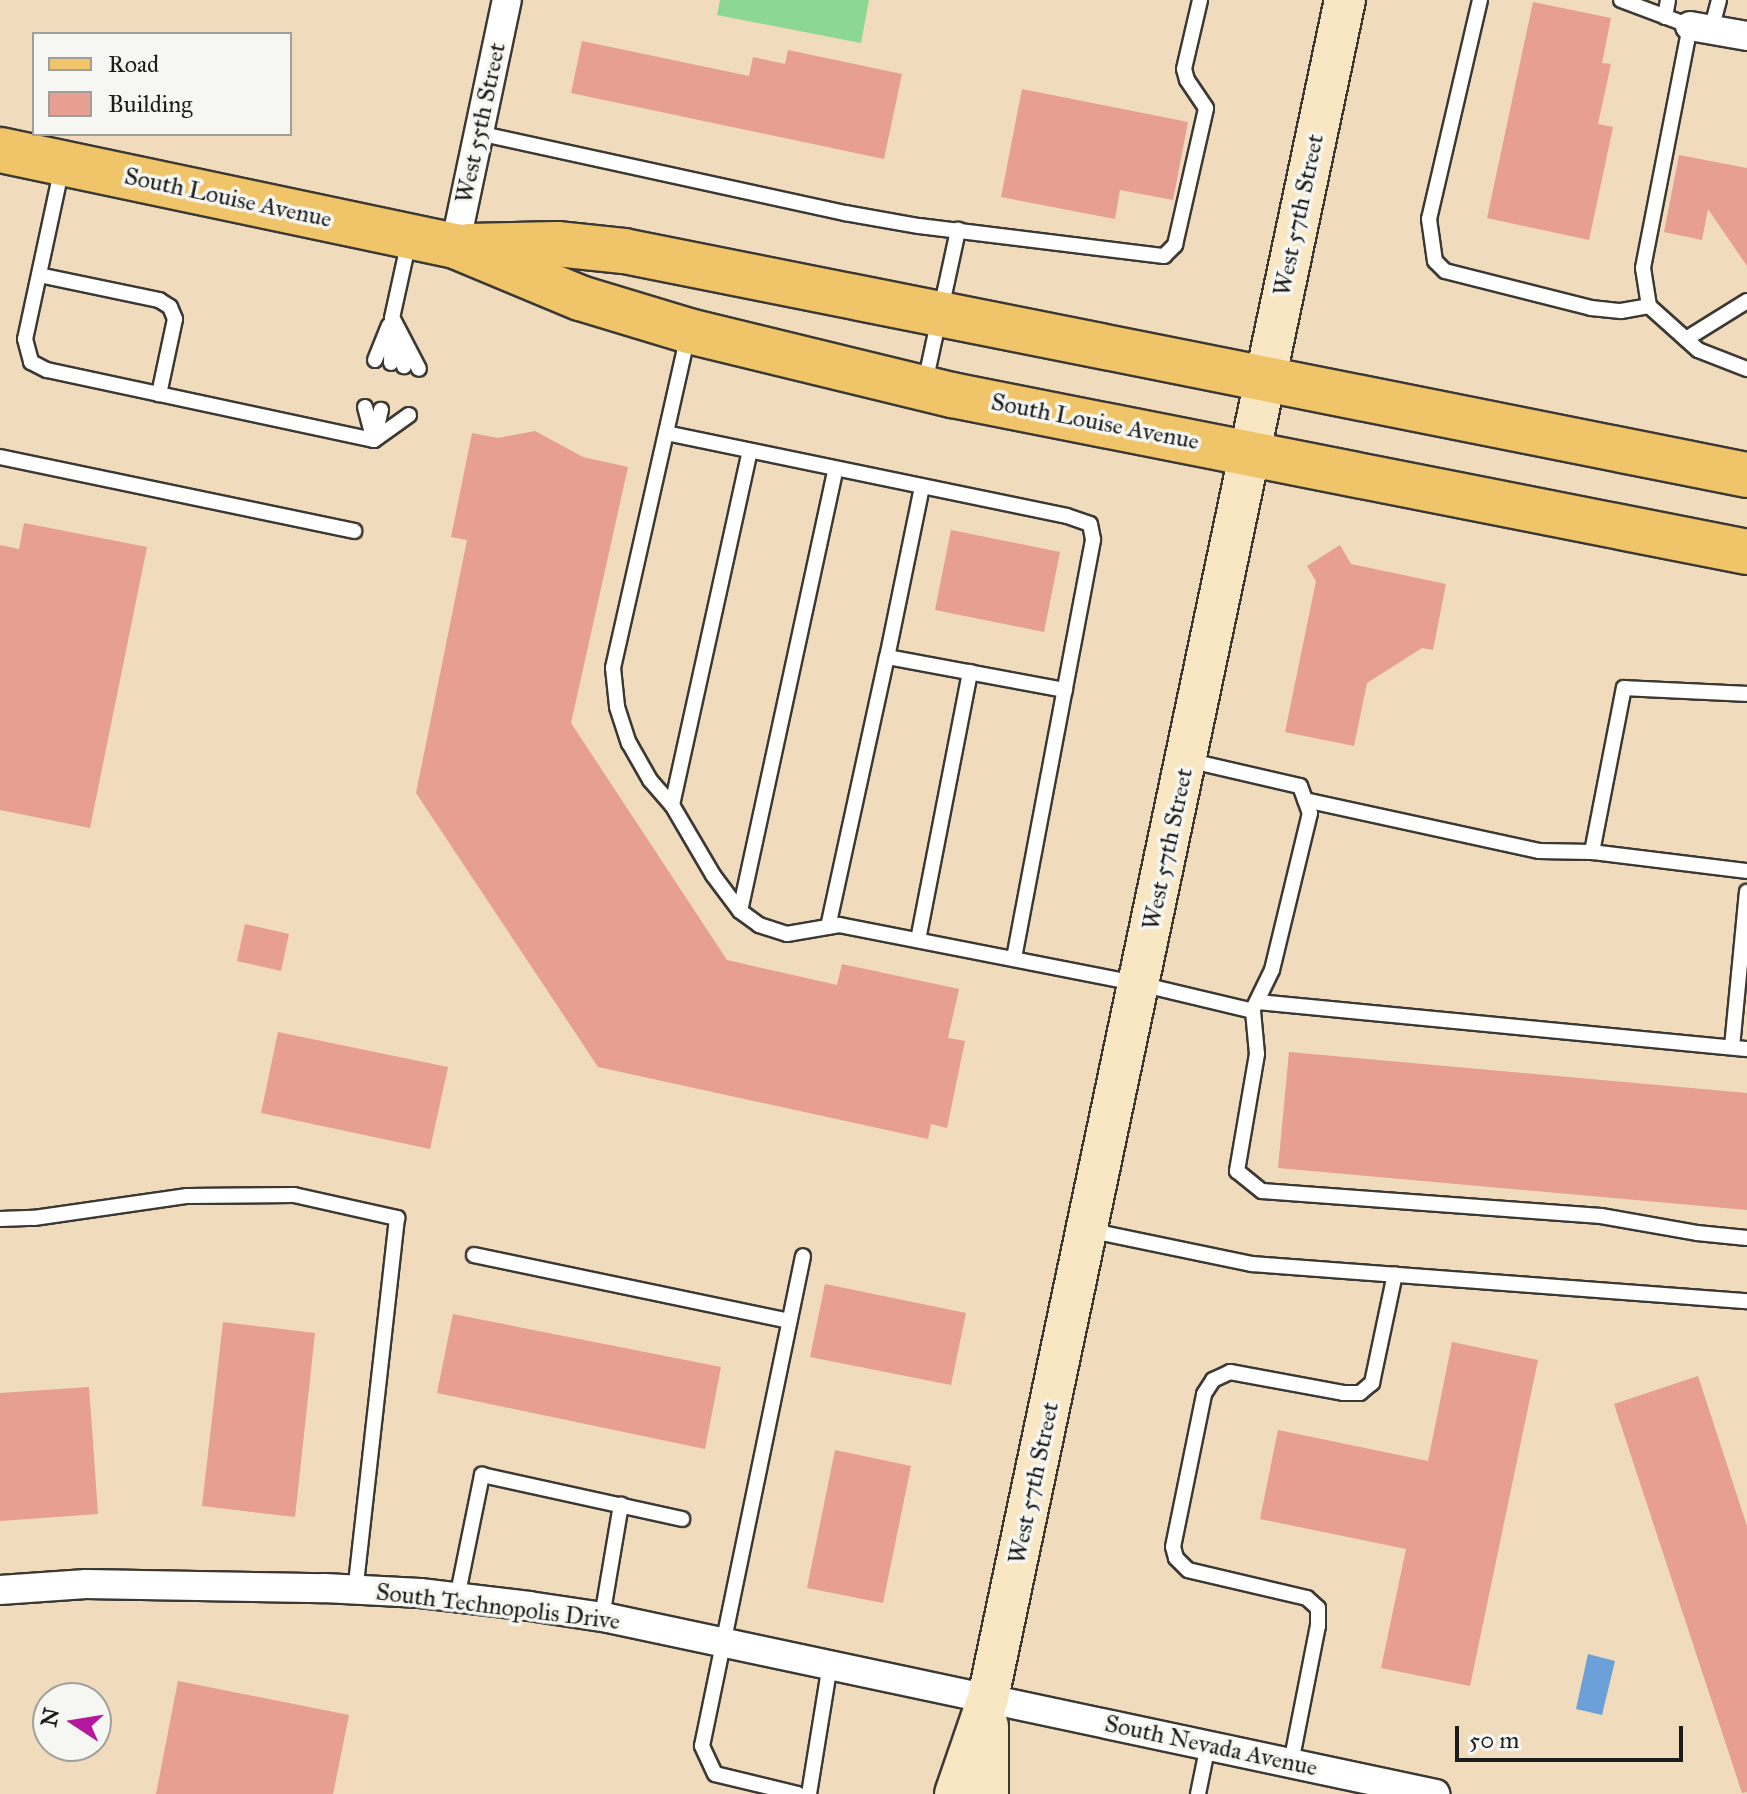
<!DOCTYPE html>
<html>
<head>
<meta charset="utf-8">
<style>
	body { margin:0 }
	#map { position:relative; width:1747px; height:1794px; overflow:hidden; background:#f0dcbc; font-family:"IM FELL Great Primer",serif }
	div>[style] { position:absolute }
	.green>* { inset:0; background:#8cd793 }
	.water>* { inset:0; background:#6ba0d8 }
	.building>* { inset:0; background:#e69f90 }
	.roads { filter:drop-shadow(2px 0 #3c3934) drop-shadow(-2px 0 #3c3934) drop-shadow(0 2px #3c3934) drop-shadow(0 -2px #3c3934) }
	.service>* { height:14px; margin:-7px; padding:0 7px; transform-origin:7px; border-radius:7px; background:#fff }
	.minor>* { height:28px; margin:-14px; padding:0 14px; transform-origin:14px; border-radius:14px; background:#fff }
	.secondary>* { height:40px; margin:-20px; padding:0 20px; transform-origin:20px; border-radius:20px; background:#f9e7c3 }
	.primary>* { height:44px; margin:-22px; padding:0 22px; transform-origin:22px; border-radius:22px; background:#f0c469 }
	span { translate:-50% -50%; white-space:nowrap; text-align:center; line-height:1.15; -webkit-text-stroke:7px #f6f6f2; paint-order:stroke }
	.street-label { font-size:24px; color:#1c1c1c }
	.legend { position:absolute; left:32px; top:32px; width:260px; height:104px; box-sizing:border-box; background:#f6f6f2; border:2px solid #9f9f9c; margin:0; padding:10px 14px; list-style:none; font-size:24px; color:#1c1c1c }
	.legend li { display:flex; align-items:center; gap:16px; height:40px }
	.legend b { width:40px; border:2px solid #9f9f9c }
	.north { position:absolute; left:32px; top:1682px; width:80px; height:80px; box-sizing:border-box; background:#f6f6f2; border:2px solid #9f9f9c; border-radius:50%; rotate:282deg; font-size:22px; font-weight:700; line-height:32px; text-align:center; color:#1c1c1c }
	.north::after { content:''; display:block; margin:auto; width:28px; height:36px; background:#b5179e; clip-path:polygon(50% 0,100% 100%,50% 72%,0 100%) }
	.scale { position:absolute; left:1455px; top:1726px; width:228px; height:36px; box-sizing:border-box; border:4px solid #1c1c1c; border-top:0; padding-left:10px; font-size:24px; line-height:28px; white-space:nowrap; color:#1c1c1c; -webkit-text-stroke:6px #f6f6f2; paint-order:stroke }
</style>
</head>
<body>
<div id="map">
	<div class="green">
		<i style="clip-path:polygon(720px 0,869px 0,861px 43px,717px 15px)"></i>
	</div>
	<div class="water">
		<i style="clip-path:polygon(1588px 1654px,1615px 1661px,1602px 1715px,1576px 1709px)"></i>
	</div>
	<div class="building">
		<i style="clip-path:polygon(1533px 2px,1611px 18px,1602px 63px,1611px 64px,1598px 124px,1613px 127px,1589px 240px,1487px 218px)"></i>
		<i style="clip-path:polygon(582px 41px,749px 76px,753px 57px,785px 64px,788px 50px,902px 74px,884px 159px,571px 93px)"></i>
		<i style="clip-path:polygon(1022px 89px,1188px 122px,1173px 200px,1120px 190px,1115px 219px,1001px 197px)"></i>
		<i style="clip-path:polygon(1679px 155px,1747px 168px,1747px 266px,1708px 209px,1702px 240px,1664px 232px)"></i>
		<i style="clip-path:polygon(535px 431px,583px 457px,628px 467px,571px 723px,727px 960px,837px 985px,842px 964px,959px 989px,948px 1038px,965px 1041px,947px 1128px,931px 1124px,928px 1139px,598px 1067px,416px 793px,467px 540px,451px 537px,472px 433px,498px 438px)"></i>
		<i style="clip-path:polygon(24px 523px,147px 547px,90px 828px,0 810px,0 545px,19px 549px)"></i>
		<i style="clip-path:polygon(951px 530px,1060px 552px,1044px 632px,935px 610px)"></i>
		<i style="clip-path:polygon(1340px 545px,1351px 564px,1446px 584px,1433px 650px,1422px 648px,1367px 683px,1354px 746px,1285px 732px,1316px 581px,1307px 566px)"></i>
		<i style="clip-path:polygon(245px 924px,289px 934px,281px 971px,237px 961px)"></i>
		<i style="clip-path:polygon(278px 1032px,448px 1067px,430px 1149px,261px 1113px)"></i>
		<i style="clip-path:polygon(1289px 1052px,1747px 1093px,1747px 1210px,1278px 1168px)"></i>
		<i style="clip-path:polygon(825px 1284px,966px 1313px,951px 1385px,810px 1357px)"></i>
		<i style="clip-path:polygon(453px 1314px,721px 1367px,705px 1449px,437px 1393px)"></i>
		<i style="clip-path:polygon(223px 1322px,315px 1333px,295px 1517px,202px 1506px)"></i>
		<i style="clip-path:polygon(1452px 1342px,1538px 1360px,1470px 1686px,1381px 1668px,1406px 1549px,1260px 1519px,1278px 1430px,1428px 1461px)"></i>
		<i style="clip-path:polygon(1698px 1376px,1747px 1526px,1747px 1792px,1742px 1793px,1614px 1404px)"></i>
		<i style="clip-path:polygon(89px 1387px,98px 1514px,0 1521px,0 1393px)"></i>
		<i style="clip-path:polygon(835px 1450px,911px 1466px,883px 1603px,807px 1588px)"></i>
		<i style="clip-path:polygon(178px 1681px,349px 1715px,333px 1794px,156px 1794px)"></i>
	</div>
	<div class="roads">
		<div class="service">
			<i style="left:1480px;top:0;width:225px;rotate:103.1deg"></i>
			<i style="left:1429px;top:219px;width:42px;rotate:81.9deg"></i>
			<i style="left:1435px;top:261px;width:14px;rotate:45deg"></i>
			<i style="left:1445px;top:271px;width:151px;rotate:14.2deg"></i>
			<i style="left:1591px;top:308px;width:30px;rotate:6deg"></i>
			<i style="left:1621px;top:311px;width:28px;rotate:-10deg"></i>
			<i style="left:1621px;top:0;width:74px;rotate:20.6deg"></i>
			<i style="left:1690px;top:26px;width:247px;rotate:101deg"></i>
			<i style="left:1643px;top:268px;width:38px;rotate:81deg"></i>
			<i style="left:1649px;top:306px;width:66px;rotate:41.9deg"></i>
			<i style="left:1698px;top:350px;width:53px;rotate:21.2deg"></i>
			<i style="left:1665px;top:17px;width:17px;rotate:-80deg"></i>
			<i style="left:1711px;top:30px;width:31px;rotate:-75deg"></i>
			<i style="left:478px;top:133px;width:376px;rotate:12.3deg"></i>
			<i style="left:845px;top:213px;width:75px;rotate:10deg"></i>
			<i style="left:919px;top:226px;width:247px;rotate:7deg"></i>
			<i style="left:1164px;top:256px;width:16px;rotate:-45deg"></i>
			<i style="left:1175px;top:245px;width:140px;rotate:-77.2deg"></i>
			<i style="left:1206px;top:108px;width:34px;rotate:-124deg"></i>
			<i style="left:1187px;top:80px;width:11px;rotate:-105deg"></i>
			<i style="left:1184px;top:69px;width:71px;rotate:-76.9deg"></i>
			<i style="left:62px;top:167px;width:176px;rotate:102.1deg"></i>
			<i style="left:25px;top:339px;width:24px;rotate:75deg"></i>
			<i style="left:31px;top:362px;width:18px;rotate:27deg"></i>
			<i style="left:47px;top:370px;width:334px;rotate:12.1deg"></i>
			<i style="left:374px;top:440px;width:31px;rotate:-77deg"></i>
			<i style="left:39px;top:275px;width:123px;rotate:11.8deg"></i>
			<i style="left:159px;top:300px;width:13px;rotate:32deg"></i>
			<i style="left:170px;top:307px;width:13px;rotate:67deg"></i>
			<i style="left:175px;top:319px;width:77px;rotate:102deg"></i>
			<i style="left:393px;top:319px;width:56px;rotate:62.5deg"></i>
			<i style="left:688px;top:335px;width:341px;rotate:102.7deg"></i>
			<i style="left:613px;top:668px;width:39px;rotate:84deg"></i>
			<i style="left:617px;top:707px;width:38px;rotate:72deg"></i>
			<i style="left:629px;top:743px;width:43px;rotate:60.4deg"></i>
			<i style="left:650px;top:780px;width:33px;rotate:49deg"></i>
			<i style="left:672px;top:805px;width:81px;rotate:59.6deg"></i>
			<i style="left:713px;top:875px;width:45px;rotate:53.1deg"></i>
			<i style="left:740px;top:911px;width:24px;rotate:36deg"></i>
			<i style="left:759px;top:925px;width:29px;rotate:18deg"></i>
			<i style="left:787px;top:934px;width:53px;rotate:-9.8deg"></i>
			<i style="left:839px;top:925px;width:307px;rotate:11.1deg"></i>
			<i style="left:1140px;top:984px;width:116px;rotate:13.4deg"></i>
			<i style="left:1253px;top:1011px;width:43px;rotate:84.7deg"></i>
			<i style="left:1257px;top:1054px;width:119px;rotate:99.7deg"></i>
			<i style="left:1237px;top:1171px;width:32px;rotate:39deg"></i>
			<i style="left:1262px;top:1191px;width:340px;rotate:4.2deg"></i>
			<i style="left:1601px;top:1216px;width:97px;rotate:10deg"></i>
			<i style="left:1697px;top:1233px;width:50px;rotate:5.7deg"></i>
			<i style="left:1686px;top:339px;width:72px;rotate:-31.9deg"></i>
			<i style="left:398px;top:340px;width:27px;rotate:77deg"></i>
			<i style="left:375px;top:360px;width:37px;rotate:-68deg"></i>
			<i style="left:391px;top:363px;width:45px;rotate:-88.7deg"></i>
			<i style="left:392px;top:318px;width:79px;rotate:-77.6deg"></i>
			<i style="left:925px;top:383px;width:157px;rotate:-77.8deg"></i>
			<i style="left:365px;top:407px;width:30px;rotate:75deg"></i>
			<i style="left:666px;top:433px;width:409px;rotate:11.7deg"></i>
			<i style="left:1067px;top:516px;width:24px;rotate:19deg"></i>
			<i style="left:1090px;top:524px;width:16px;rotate:79deg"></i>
			<i style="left:1093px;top:540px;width:426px;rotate:100.7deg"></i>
			<i style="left:374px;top:440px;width:43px;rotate:-35.5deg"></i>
			<i style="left:0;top:457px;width:362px;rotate:11.8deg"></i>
			<i style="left:922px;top:487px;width:174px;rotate:101.6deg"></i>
			<i style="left:887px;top:657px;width:181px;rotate:10.5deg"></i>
			<i style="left:1187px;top:760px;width:116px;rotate:13deg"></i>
			<i style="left:1300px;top:786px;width:29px;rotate:70deg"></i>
			<i style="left:1310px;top:813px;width:162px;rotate:103.6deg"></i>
			<i style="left:1272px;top:970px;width:41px;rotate:115.9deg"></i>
			<i style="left:1305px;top:800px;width:239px;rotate:12.3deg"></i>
			<i style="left:1539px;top:851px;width:53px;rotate:1.1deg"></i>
			<i style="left:1592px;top:852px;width:167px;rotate:-79deg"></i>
			<i style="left:1624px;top:688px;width:123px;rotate:2.8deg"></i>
			<i style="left:672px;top:805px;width:362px;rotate:-77.6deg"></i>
			<i style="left:1592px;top:852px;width:156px;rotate:7deg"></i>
			<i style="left:740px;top:911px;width:451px;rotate:-77.8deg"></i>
			<i style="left:828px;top:927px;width:276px;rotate:-77.7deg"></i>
			<i style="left:918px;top:940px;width:273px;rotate:-79deg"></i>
			<i style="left:1257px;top:1002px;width:492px;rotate:5.5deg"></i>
			<i style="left:1732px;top:1047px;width:156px;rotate:-84.5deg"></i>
			<i style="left:0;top:1219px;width:34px;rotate:-2deg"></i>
			<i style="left:34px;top:1218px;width:155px;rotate:-8.2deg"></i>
			<i style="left:187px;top:1196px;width:107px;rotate:-0.5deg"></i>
			<i style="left:294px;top:1195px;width:106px;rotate:12.6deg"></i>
			<i style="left:397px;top:1218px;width:374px;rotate:96.4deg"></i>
			<i style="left:1088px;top:1230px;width:167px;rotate:11.7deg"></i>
			<i style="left:1252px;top:1264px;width:496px;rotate:4.3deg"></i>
			<i style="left:474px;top:1255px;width:322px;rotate:11.8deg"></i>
			<i style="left:457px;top:1598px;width:126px;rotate:-78.5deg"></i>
			<i style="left:482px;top:1475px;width:205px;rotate:12.4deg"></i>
			<i style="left:602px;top:1617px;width:114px;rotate:-80.4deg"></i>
			<i style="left:1291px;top:1763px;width:140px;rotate:-78.9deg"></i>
			<i style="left:1318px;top:1626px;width:18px;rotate:-90deg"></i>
			<i style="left:1318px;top:1608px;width:15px;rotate:-138deg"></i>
			<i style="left:1307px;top:1598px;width:122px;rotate:-166.8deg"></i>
			<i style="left:1188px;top:1570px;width:17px;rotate:-135deg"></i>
			<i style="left:1176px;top:1558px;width:11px;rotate:-105deg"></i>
			<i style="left:1173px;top:1547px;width:156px;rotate:-78.5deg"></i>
			<i style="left:1204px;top:1394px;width:17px;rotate:-57deg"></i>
			<i style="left:1213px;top:1380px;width:19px;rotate:-25deg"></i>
			<i style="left:1230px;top:1372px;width:115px;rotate:10.5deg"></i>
			<i style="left:1343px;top:1393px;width:17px"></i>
			<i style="left:1360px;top:1393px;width:16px;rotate:-40deg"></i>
			<i style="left:1372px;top:1383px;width:111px;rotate:-78.1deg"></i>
			<i style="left:798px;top:1794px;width:85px;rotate:-166.5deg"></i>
			<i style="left:715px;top:1774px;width:31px;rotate:-115deg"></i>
			<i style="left:702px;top:1746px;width:500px;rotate:-78.35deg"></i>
			<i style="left:809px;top:1794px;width:131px;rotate:-80.8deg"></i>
			<i style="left:1198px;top:1794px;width:50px;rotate:-78.5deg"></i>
		</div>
		<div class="minor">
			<i style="left:1690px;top:26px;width:58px;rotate:10deg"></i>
			<i style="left:455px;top:246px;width:251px;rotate:-78.1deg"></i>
			<i style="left:0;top:1590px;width:86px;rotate:-4deg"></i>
			<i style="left:86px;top:1584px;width:238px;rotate:1deg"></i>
			<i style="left:324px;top:1588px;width:96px;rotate:3deg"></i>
			<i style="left:420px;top:1593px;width:110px;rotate:6.8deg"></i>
			<i style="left:529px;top:1606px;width:80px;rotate:8.6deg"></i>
			<i style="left:608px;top:1618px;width:846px;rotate:12.01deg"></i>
		</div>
		<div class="secondary">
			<i style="left:988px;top:1726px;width:68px;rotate:90deg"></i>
			<i style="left:955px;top:1794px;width:102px;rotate:-71deg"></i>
			<i style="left:988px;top:1698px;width:1735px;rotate:-78.13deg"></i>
		</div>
		<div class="primary">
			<i style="left:0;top:150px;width:465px;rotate:11.9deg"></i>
			<i style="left:455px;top:246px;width:135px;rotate:22.6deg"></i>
			<i style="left:580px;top:298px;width:114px;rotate:16.8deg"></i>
			<i style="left:689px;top:331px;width:271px;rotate:13.7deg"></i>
			<i style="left:952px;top:395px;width:810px;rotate:11.17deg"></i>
			<i style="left:469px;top:246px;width:88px;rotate:-1.3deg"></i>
			<i style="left:557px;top:244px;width:67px;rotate:6deg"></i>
			<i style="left:624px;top:251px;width:1145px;rotate:11.28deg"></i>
		</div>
	</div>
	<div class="street-label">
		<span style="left:481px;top:123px;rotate:-78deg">West 55th Street</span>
		<span style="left:228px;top:198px;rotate:12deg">South Louise Avenue</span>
		<span style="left:1299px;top:215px;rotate:-78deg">West 57th Street</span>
		<span style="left:1095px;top:422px;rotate:11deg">South Louise Avenue</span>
		<span style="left:1168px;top:849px;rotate:-78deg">West 57th Street</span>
		<span style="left:1034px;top:1483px;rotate:-78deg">West 57th Street</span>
		<span style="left:498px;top:1607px;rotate:7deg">South Technopolis Drive</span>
		<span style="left:1211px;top:1746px;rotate:12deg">South Nevada Avenue</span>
	</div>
	<ul class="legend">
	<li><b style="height:10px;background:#f0c469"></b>Road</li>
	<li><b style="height:22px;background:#e69f90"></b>Building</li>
	</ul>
	<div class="north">N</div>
	<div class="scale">50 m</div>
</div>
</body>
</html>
